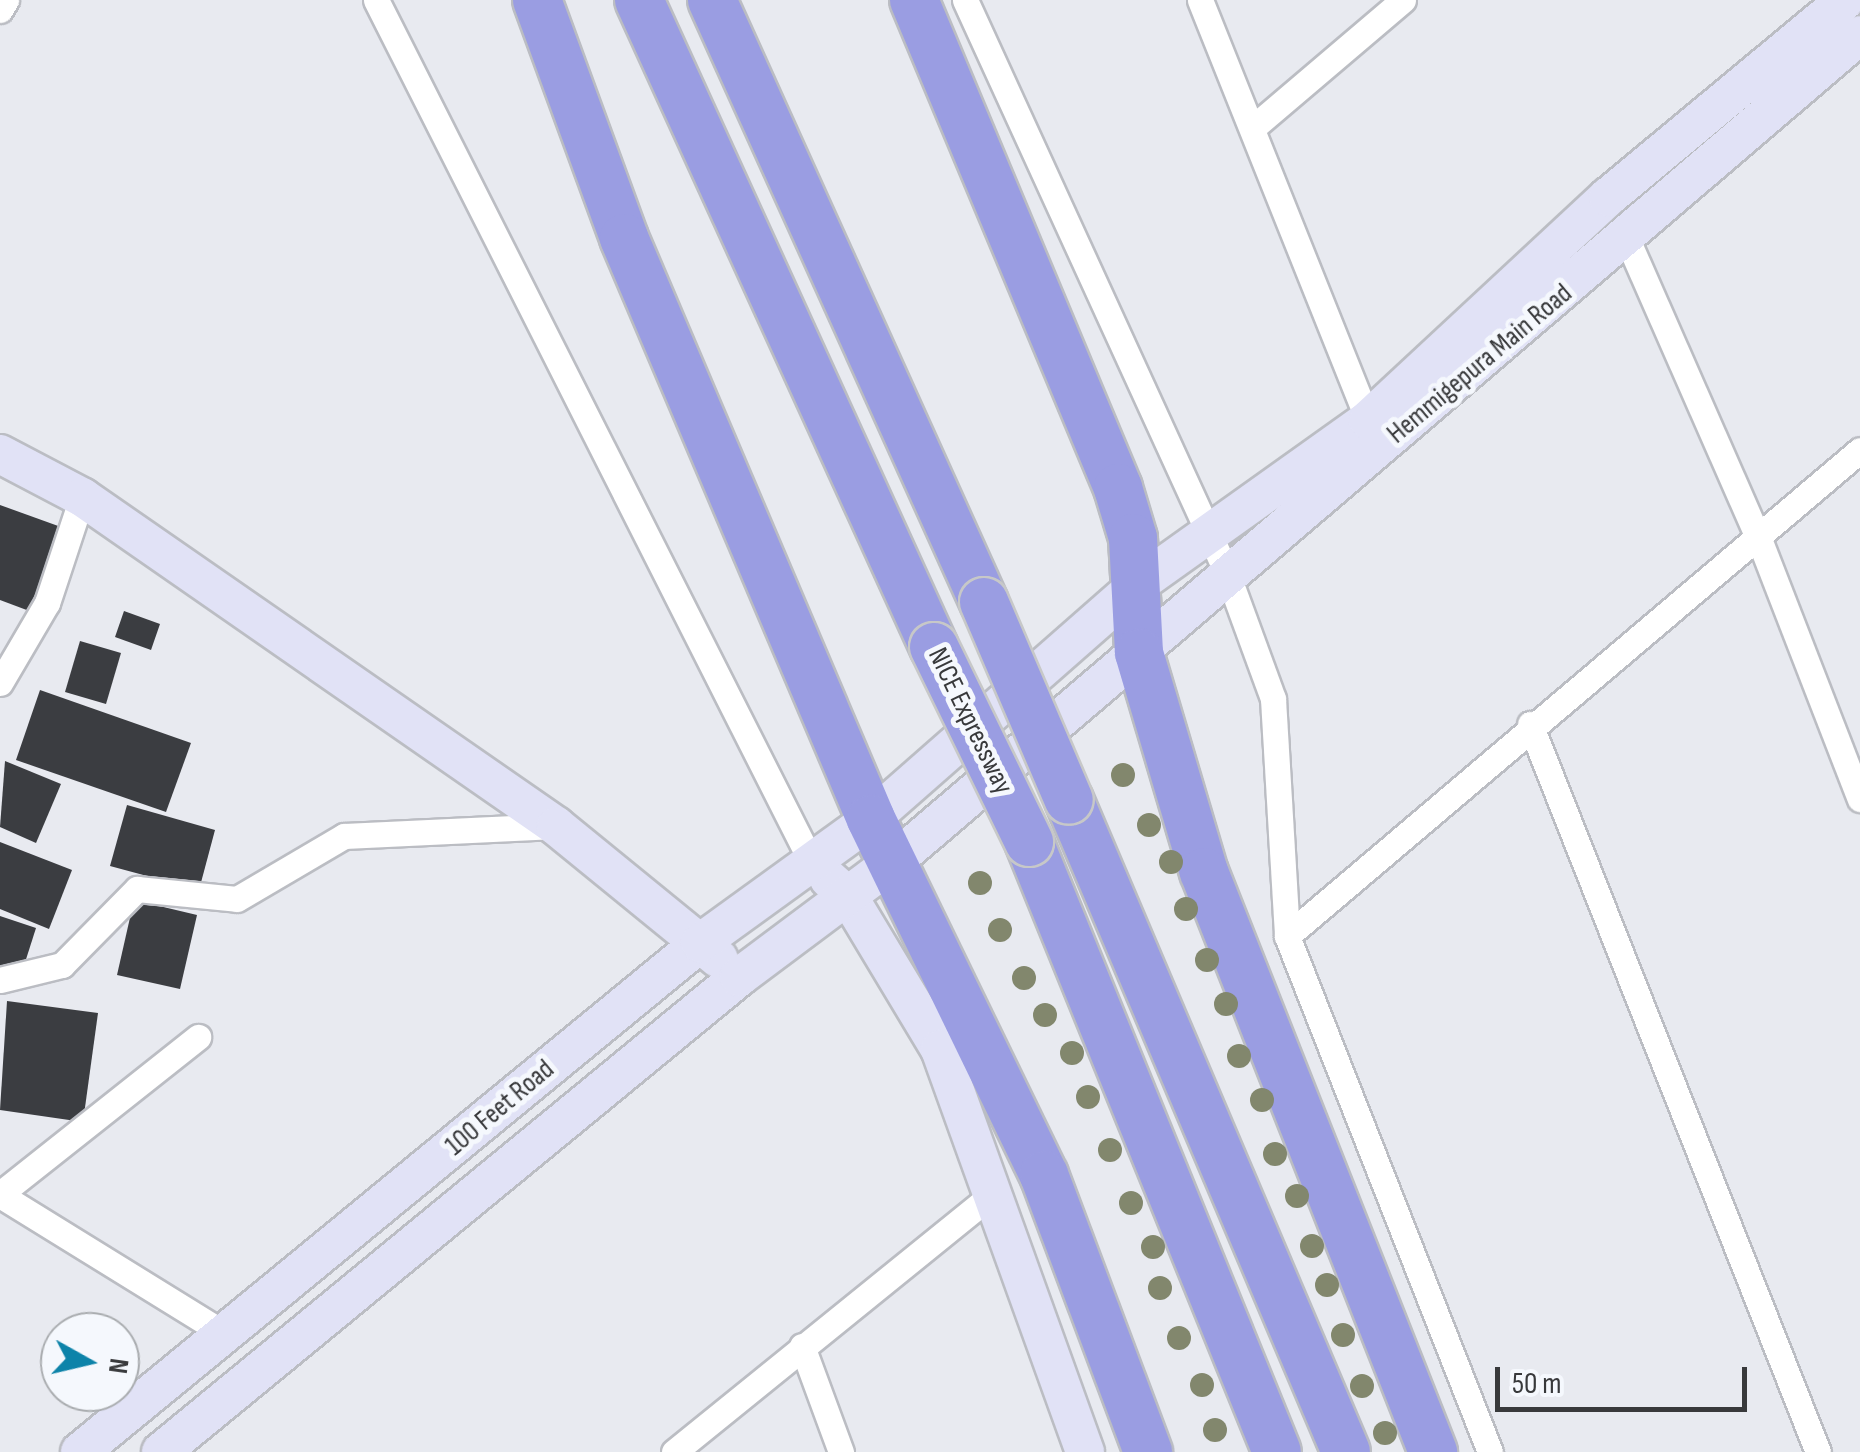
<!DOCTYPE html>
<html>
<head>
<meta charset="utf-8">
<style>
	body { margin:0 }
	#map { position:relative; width:1860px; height:1452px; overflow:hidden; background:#e8eaf0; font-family:"Sofia Sans Condensed",sans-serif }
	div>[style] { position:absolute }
	.building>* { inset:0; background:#3b3d41 }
	.roads { filter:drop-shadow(2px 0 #bbbdc3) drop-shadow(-2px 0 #bbbdc3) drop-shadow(0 2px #bbbdc3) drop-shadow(0 -2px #bbbdc3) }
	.street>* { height:25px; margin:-12.5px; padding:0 12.5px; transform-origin:12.5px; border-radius:12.5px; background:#fff }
	.secondary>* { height:38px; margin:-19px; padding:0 19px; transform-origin:19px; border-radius:19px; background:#e1e2f6 }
	.highway>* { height:48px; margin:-24px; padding:0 24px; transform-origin:24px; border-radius:24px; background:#9a9de2 }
	.bridges { filter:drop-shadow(2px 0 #c7c8c8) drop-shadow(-2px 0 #c7c8c8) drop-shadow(0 2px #c7c8c8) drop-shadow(0 -2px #c7c8c8) }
	.highway-bridge>* { height:48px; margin:-24px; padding:0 24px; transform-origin:24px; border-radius:24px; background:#9a9de2 }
	.trees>* { width:24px; height:24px; margin:-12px; border-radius:50%; background:#82876d }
	span { translate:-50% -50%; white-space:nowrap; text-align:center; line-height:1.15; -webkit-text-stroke:10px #f5f8fd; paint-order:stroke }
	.street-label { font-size:28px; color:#38393b }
	.north { position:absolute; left:40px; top:1312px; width:100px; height:100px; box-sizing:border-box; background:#f5f8fd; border:2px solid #a9acaf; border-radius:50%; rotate:98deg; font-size:28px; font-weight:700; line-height:40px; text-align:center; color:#38393b }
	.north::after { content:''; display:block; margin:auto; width:35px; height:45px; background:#0d83a9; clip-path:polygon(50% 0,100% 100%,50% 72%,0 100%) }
	.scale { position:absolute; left:1495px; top:1367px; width:252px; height:45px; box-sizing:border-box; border:5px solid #38393b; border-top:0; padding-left:12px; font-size:30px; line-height:35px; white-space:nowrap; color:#38393b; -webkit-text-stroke:8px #f5f8fd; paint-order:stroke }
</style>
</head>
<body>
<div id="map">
	<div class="building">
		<i style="clip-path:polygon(0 505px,61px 527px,32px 612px,0 600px)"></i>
		<i style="clip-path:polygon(124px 611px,160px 624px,151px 650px,115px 637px)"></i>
		<i style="clip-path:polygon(80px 641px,121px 653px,106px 704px,65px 692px)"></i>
		<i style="clip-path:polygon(40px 690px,191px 743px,166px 812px,16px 760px)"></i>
		<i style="clip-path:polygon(5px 761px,61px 784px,36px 843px,0 827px)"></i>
		<i style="clip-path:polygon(127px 805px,215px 830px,199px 890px,110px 866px)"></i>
		<i style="clip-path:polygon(0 842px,72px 870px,49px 929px,0 909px)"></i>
		<i style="clip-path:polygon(134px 900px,197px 915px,180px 989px,117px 975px)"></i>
		<i style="clip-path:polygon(0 916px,36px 928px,21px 975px,0 967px)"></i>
		<i style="clip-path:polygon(7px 1001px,98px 1013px,83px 1122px,0 1110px)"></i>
	</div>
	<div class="roads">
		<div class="street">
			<i style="left:376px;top:0;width:969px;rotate:63.2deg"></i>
			<i style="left:965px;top:0;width:630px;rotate:65.43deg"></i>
			<i style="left:1227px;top:573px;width:134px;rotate:69.9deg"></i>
			<i style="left:1273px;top:699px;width:237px;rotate:86.6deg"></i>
			<i style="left:1287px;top:936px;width:554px;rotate:68.52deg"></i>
			<i style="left:1200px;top:0;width:452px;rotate:68.2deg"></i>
			<i style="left:0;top:10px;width:12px;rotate:-59deg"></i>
			<i style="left:1256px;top:125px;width:193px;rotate:-40.4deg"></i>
			<i style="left:1627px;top:239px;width:328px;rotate:66.3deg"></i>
			<i style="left:1759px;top:539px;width:279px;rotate:68.8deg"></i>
			<i style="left:0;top:683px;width:93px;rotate:-59.6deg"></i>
			<i style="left:47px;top:603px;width:112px;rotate:-71.7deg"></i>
			<i style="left:1530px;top:724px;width:783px;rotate:68.42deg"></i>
			<i style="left:1287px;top:936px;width:751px;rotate:-40.3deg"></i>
			<i style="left:0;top:980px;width:64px;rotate:-13.6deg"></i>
			<i style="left:62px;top:965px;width:107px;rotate:-45.4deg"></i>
			<i style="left:137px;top:889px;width:100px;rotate:5.7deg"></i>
			<i style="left:237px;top:899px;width:124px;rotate:-30.5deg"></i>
			<i style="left:344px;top:836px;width:212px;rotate:-2.7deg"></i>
			<i style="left:0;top:1194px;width:253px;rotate:-38.4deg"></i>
			<i style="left:0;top:1195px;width:267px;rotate:31.7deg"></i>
			<i style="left:802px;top:1346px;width:113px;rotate:69.8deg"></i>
			<i style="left:674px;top:1452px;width:413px;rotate:-39deg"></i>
		</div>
		<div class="secondary">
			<i style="left:0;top:454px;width:93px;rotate:27.7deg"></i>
			<i style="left:82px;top:497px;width:577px;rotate:34.76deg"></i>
			<i style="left:556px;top:826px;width:210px;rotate:39.2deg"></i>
			<i style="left:829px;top:879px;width:25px;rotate:42deg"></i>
			<i style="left:848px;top:896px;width:179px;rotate:59deg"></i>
			<i style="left:940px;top:1049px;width:428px;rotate:70.2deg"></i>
			<i style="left:80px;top:1452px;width:802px;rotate:-39.38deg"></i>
			<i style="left:700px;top:943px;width:211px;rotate:-35.9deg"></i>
			<i style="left:871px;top:819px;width:354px;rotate:-41.3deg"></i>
			<i style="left:1137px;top:585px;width:284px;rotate:-35.5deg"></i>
			<i style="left:1368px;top:420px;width:328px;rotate:-42.9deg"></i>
			<i style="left:1608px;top:197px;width:308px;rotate:-39.7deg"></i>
			<i style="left:161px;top:1452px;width:748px;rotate:-39.41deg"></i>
			<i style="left:739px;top:977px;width:192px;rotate:-36.8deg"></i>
			<i style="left:893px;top:862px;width:1272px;rotate:-40.54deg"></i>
		</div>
		<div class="highway">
			<i style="left:537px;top:0;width:253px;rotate:69.9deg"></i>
			<i style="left:624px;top:238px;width:631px;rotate:66.97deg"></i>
			<i style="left:871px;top:819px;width:396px;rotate:64.1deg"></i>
			<i style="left:1044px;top:1175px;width:296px;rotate:69.4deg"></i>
			<i style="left:639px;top:0;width:711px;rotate:65.49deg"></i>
			<i style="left:712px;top:0;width:661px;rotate:65.69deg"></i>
			<i style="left:914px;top:0;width:529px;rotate:67.31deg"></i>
			<i style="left:1118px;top:488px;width:52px;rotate:73.3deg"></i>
			<i style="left:1133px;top:538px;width:115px;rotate:87deg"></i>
			<i style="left:1139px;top:653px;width:228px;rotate:73.5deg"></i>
			<i style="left:1204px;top:872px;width:624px;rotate:68.45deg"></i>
			<i style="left:1069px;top:800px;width:708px;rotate:66.98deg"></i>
			<i style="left:1029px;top:842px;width:658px;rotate:67.88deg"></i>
		</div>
	</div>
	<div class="bridges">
		<div class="highway-bridge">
			<i style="left:984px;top:602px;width:215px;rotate:66.8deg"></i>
			<i style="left:934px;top:647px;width:217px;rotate:64deg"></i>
		</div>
	</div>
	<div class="trees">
		<i style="left:1123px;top:775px"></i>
		<i style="left:1149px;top:825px"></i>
		<i style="left:1171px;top:862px"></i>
		<i style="left:980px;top:883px"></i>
		<i style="left:1186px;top:909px"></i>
		<i style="left:1000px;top:930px"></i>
		<i style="left:1207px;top:960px"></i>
		<i style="left:1024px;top:978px"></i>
		<i style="left:1226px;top:1004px"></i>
		<i style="left:1045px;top:1015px"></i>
		<i style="left:1072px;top:1053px"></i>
		<i style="left:1239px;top:1056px"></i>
		<i style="left:1088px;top:1097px"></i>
		<i style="left:1262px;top:1100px"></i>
		<i style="left:1110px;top:1150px"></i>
		<i style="left:1275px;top:1154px"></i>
		<i style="left:1297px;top:1196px"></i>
		<i style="left:1131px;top:1203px"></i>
		<i style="left:1312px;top:1246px"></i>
		<i style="left:1153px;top:1247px"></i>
		<i style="left:1327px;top:1285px"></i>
		<i style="left:1160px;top:1288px"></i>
		<i style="left:1343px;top:1335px"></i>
		<i style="left:1179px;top:1338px"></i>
		<i style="left:1202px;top:1385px"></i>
		<i style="left:1362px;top:1386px"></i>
		<i style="left:1215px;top:1430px"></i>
		<i style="left:1385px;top:1433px"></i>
	</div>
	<div class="street-label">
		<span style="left:1480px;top:364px;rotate:-40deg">Hemmigepura Main Road</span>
		<span style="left:970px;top:721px;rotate:64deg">NICE Expressway</span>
		<span style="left:500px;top:1108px;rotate:-40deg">100 Feet Road</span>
	</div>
	<div class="north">N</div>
	<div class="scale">50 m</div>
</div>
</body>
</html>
